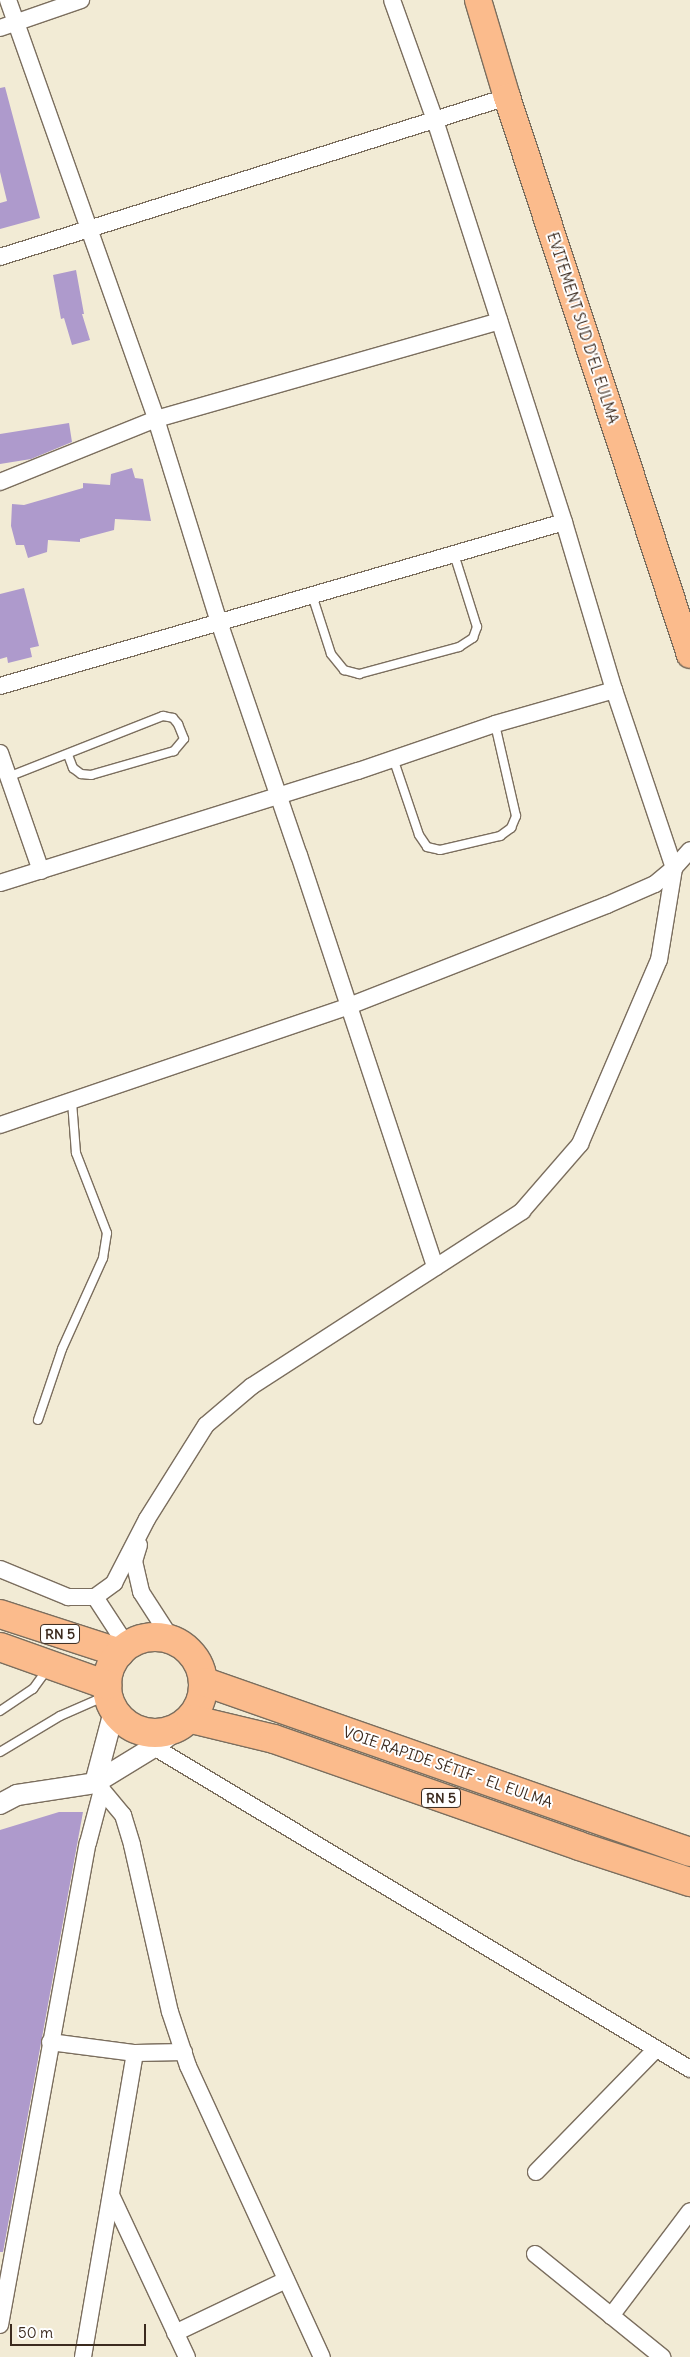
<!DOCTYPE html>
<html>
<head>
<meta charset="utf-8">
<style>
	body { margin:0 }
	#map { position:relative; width:690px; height:2357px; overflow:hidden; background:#f2ebd5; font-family:Delius,sans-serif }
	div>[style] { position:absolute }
	.building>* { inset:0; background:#ae9acc }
	.roads { filter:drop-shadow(1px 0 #7b6e5e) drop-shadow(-1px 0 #7b6e5e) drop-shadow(0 1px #7b6e5e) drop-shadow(0 -1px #7b6e5e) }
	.service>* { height:8px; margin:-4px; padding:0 4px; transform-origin:4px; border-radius:4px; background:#fff }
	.minor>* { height:16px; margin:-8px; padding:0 8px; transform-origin:8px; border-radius:8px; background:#fff }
	.tertiary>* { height:20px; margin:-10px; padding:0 10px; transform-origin:10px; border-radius:10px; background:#fff }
	.primary>* { height:26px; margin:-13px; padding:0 13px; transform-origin:13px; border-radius:13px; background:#fbbb8c }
	.trunk>* { height:28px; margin:-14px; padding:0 14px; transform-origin:14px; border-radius:14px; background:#fbbb8c }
	.trunk>.ring { margin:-14px; padding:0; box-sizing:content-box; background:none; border:28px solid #fbbb8c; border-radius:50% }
	span { translate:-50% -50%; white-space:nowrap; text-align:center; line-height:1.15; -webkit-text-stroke:4px #fff; paint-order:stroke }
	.shield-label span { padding:1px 4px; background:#fff; border:1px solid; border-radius:4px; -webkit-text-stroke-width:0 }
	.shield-label { font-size:14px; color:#3b2a1e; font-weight:700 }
	.street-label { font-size:15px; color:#3b2a1e }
	.scale { position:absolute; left:10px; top:2324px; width:136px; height:22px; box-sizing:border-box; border:2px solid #3b2a1e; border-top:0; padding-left:6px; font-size:15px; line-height:18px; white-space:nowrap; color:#3b2a1e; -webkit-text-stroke:4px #fff; paint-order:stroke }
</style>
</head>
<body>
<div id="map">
	<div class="building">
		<i style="clip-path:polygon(5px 87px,40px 218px,0 229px,0 203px,7px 201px,0 172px,0 88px)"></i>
		<i style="clip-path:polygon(76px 270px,84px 314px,82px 314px,90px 340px,72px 345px,64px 318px,61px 319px,53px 275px)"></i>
		<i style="clip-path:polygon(69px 423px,72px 442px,31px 459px,0 464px,0 434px)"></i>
		<i style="clip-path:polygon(132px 468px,135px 478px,143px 479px,151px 521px,115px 519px,114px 530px,80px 539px,80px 542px,48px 540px,47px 552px,28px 558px,24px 545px,16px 545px,11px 526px,12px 504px,24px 505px,83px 488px,83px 483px,110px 485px,111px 474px)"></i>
		<i style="clip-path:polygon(24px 588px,39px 646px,30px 648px,32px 657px,8px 663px,7px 657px,0 659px,0 594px)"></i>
		<i style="clip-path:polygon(59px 1812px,83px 1812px,3px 2252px,0 2252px,0 1830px)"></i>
	</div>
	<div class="roads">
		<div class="service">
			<i style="left:312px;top:595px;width:62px;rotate:72.1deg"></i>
			<i style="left:331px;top:654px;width:21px;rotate:51deg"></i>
			<i style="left:344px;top:670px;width:16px;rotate:15deg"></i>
			<i style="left:359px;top:674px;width:104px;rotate:-15.1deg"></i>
			<i style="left:459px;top:647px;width:17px;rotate:-33deg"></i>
			<i style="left:473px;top:638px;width:12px;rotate:-70deg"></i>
			<i style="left:477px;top:627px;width:77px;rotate:-107.5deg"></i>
			<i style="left:393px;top:758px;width:81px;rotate:71.3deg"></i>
			<i style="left:419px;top:835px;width:14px;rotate:56deg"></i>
			<i style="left:427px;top:847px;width:13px;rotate:13deg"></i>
			<i style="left:440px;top:850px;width:62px;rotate:-13.1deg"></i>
			<i style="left:500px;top:836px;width:14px;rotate:-36deg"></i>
			<i style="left:511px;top:828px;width:13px;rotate:-67deg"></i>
			<i style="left:516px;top:816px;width:94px;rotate:-102.9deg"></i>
			<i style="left:8px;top:777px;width:167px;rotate:-21.5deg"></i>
			<i style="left:163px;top:716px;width:10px;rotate:11deg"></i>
			<i style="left:173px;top:718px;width:8px;rotate:50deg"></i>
			<i style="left:178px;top:724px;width:16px;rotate:68deg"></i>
			<i style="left:184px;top:739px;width:16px;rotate:130deg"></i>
			<i style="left:174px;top:751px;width:86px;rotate:163.9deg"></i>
			<i style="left:91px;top:775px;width:10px;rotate:-174deg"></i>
			<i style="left:81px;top:774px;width:10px;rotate:-143deg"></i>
			<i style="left:73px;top:768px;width:14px;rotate:-111deg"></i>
			<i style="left:38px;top:1420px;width:75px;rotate:-71.3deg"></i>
			<i style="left:62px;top:1349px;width:100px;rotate:-65.7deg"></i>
			<i style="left:103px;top:1258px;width:25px;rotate:-81deg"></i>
			<i style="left:107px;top:1233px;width:86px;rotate:-111.2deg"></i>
			<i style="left:76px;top:1153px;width:51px;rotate:-94.5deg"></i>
			<i style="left:0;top:1711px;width:40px;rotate:-34deg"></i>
			<i style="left:33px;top:1689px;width:26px;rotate:-54deg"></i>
			<i style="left:0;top:1752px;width:70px;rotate:-31deg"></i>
			<i style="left:60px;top:1716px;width:52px;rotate:-23.6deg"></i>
		</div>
		<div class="minor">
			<i style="left:8px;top:0;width:444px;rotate:70.5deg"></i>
			<i style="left:156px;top:419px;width:213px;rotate:72.8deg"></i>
			<i style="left:219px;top:622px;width:246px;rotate:71.1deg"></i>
			<i style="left:299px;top:855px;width:434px;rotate:71.7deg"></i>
			<i style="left:0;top:28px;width:86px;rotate:-19.1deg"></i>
			<i style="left:0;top:257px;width:532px;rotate:-17.51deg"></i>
			<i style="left:0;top:482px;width:168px;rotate:-22deg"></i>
			<i style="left:156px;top:419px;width:357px;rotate:-15.9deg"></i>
			<i style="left:0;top:686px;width:587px;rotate:-16.21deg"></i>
			<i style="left:0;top:753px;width:125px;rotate:70.8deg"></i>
			<i style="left:0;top:883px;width:375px;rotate:-17.4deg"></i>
			<i style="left:358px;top:771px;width:145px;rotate:-18.9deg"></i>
			<i style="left:495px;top:724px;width:124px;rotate:-15.9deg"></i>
			<i style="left:0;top:1125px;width:369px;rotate:-18.8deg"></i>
			<i style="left:349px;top:1006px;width:277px;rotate:-21.4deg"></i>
			<i style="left:607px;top:905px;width:52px;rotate:-23.6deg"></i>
			<i style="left:655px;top:884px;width:25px;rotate:-40deg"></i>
			<i style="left:674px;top:868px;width:188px;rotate:-108.6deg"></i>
			<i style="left:614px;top:690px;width:175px;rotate:-106.6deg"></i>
			<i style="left:564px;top:522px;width:422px;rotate:-107.8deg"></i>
			<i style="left:435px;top:120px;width:127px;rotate:-109.7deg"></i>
			<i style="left:139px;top:1545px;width:17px;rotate:107deg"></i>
			<i style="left:134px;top:1561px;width:32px;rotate:77deg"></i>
			<i style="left:141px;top:1592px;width:57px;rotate:57.1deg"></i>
			<i style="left:0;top:1569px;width:74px;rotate:22.4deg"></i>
			<i style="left:68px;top:1597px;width:27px"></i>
			<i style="left:95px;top:1597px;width:24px;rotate:-36deg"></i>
			<i style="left:114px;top:1583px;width:72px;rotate:-62.7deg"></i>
			<i style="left:147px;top:1519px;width:111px;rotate:-57.9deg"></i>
			<i style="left:206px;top:1425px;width:60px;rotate:-40.3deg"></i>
			<i style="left:252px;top:1386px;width:322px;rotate:-32.9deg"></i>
			<i style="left:522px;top:1211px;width:89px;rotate:-49.1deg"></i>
			<i style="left:580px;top:1144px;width:200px;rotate:-66.8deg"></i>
			<i style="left:659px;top:960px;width:93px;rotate:-80.7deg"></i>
			<i style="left:674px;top:868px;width:24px;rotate:-48deg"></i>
			<i style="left:95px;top:1597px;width:59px;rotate:56.9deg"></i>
			<i style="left:154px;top:1747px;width:625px;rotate:31deg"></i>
			<i style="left:102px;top:1790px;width:33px;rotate:50deg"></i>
			<i style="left:123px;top:1815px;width:31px;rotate:73deg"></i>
			<i style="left:132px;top:1845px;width:171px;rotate:77.2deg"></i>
			<i style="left:170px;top:2012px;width:57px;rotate:71.6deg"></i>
			<i style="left:188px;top:2066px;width:320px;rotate:65.3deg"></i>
			<i style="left:50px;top:2042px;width:86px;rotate:7.4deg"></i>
			<i style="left:135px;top:2053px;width:49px;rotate:-1.2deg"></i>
			<i style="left:536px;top:2172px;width:172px;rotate:-45.7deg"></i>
			<i style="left:111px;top:2195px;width:179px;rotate:64.9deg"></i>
			<i style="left:535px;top:2254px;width:164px;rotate:39deg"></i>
			<i style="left:611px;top:2316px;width:131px;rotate:-53deg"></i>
			<i style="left:0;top:2325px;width:490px;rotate:-79.7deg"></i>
			<i style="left:88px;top:1843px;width:55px;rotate:-75.2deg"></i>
			<i style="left:102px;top:1790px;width:8px;rotate:-135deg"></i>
			<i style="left:175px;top:2333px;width:123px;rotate:-25.5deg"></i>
			<i style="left:83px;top:2357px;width:308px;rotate:-80.3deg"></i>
		</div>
		<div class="tertiary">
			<i style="left:95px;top:1783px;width:74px;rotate:-75.2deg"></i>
			<i style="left:0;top:1804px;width:19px;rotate:-28deg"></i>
			<i style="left:17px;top:1795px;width:79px;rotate:-8.7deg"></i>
			<i style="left:95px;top:1783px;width:69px;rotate:-31.4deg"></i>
			<i style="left:154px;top:1747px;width:31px;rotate:-38deg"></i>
		</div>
		<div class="primary">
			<i style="left:478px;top:0;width:101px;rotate:73.4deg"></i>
			<i style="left:507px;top:97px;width:587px;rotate:71.84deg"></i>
		</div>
		<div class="trunk">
			<i style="left:0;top:1614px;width:126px;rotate:18deg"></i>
			<i class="ring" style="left:107px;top:1637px;width:68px;height:68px"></i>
			<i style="left:0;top:1647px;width:114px;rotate:19.6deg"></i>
			<i style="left:205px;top:1682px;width:514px;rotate:19.32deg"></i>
			<i style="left:191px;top:1719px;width:85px;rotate:13.5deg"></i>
			<i style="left:274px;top:1739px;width:323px;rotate:19.3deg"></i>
			<i style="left:579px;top:1846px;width:117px;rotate:18deg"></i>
		</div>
	</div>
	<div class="shield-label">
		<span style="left:60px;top:1634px">RN 5</span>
		<span style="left:441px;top:1798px">RN 5</span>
	</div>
	<div class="street-label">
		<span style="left:583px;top:328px;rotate:72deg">EVITEMENT SUD D'EL EULMA</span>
		<span style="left:448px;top:1767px;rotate:19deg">VOIE RAPIDE SÉTIF - EL EULMA</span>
	</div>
	<div class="scale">50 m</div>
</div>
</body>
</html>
